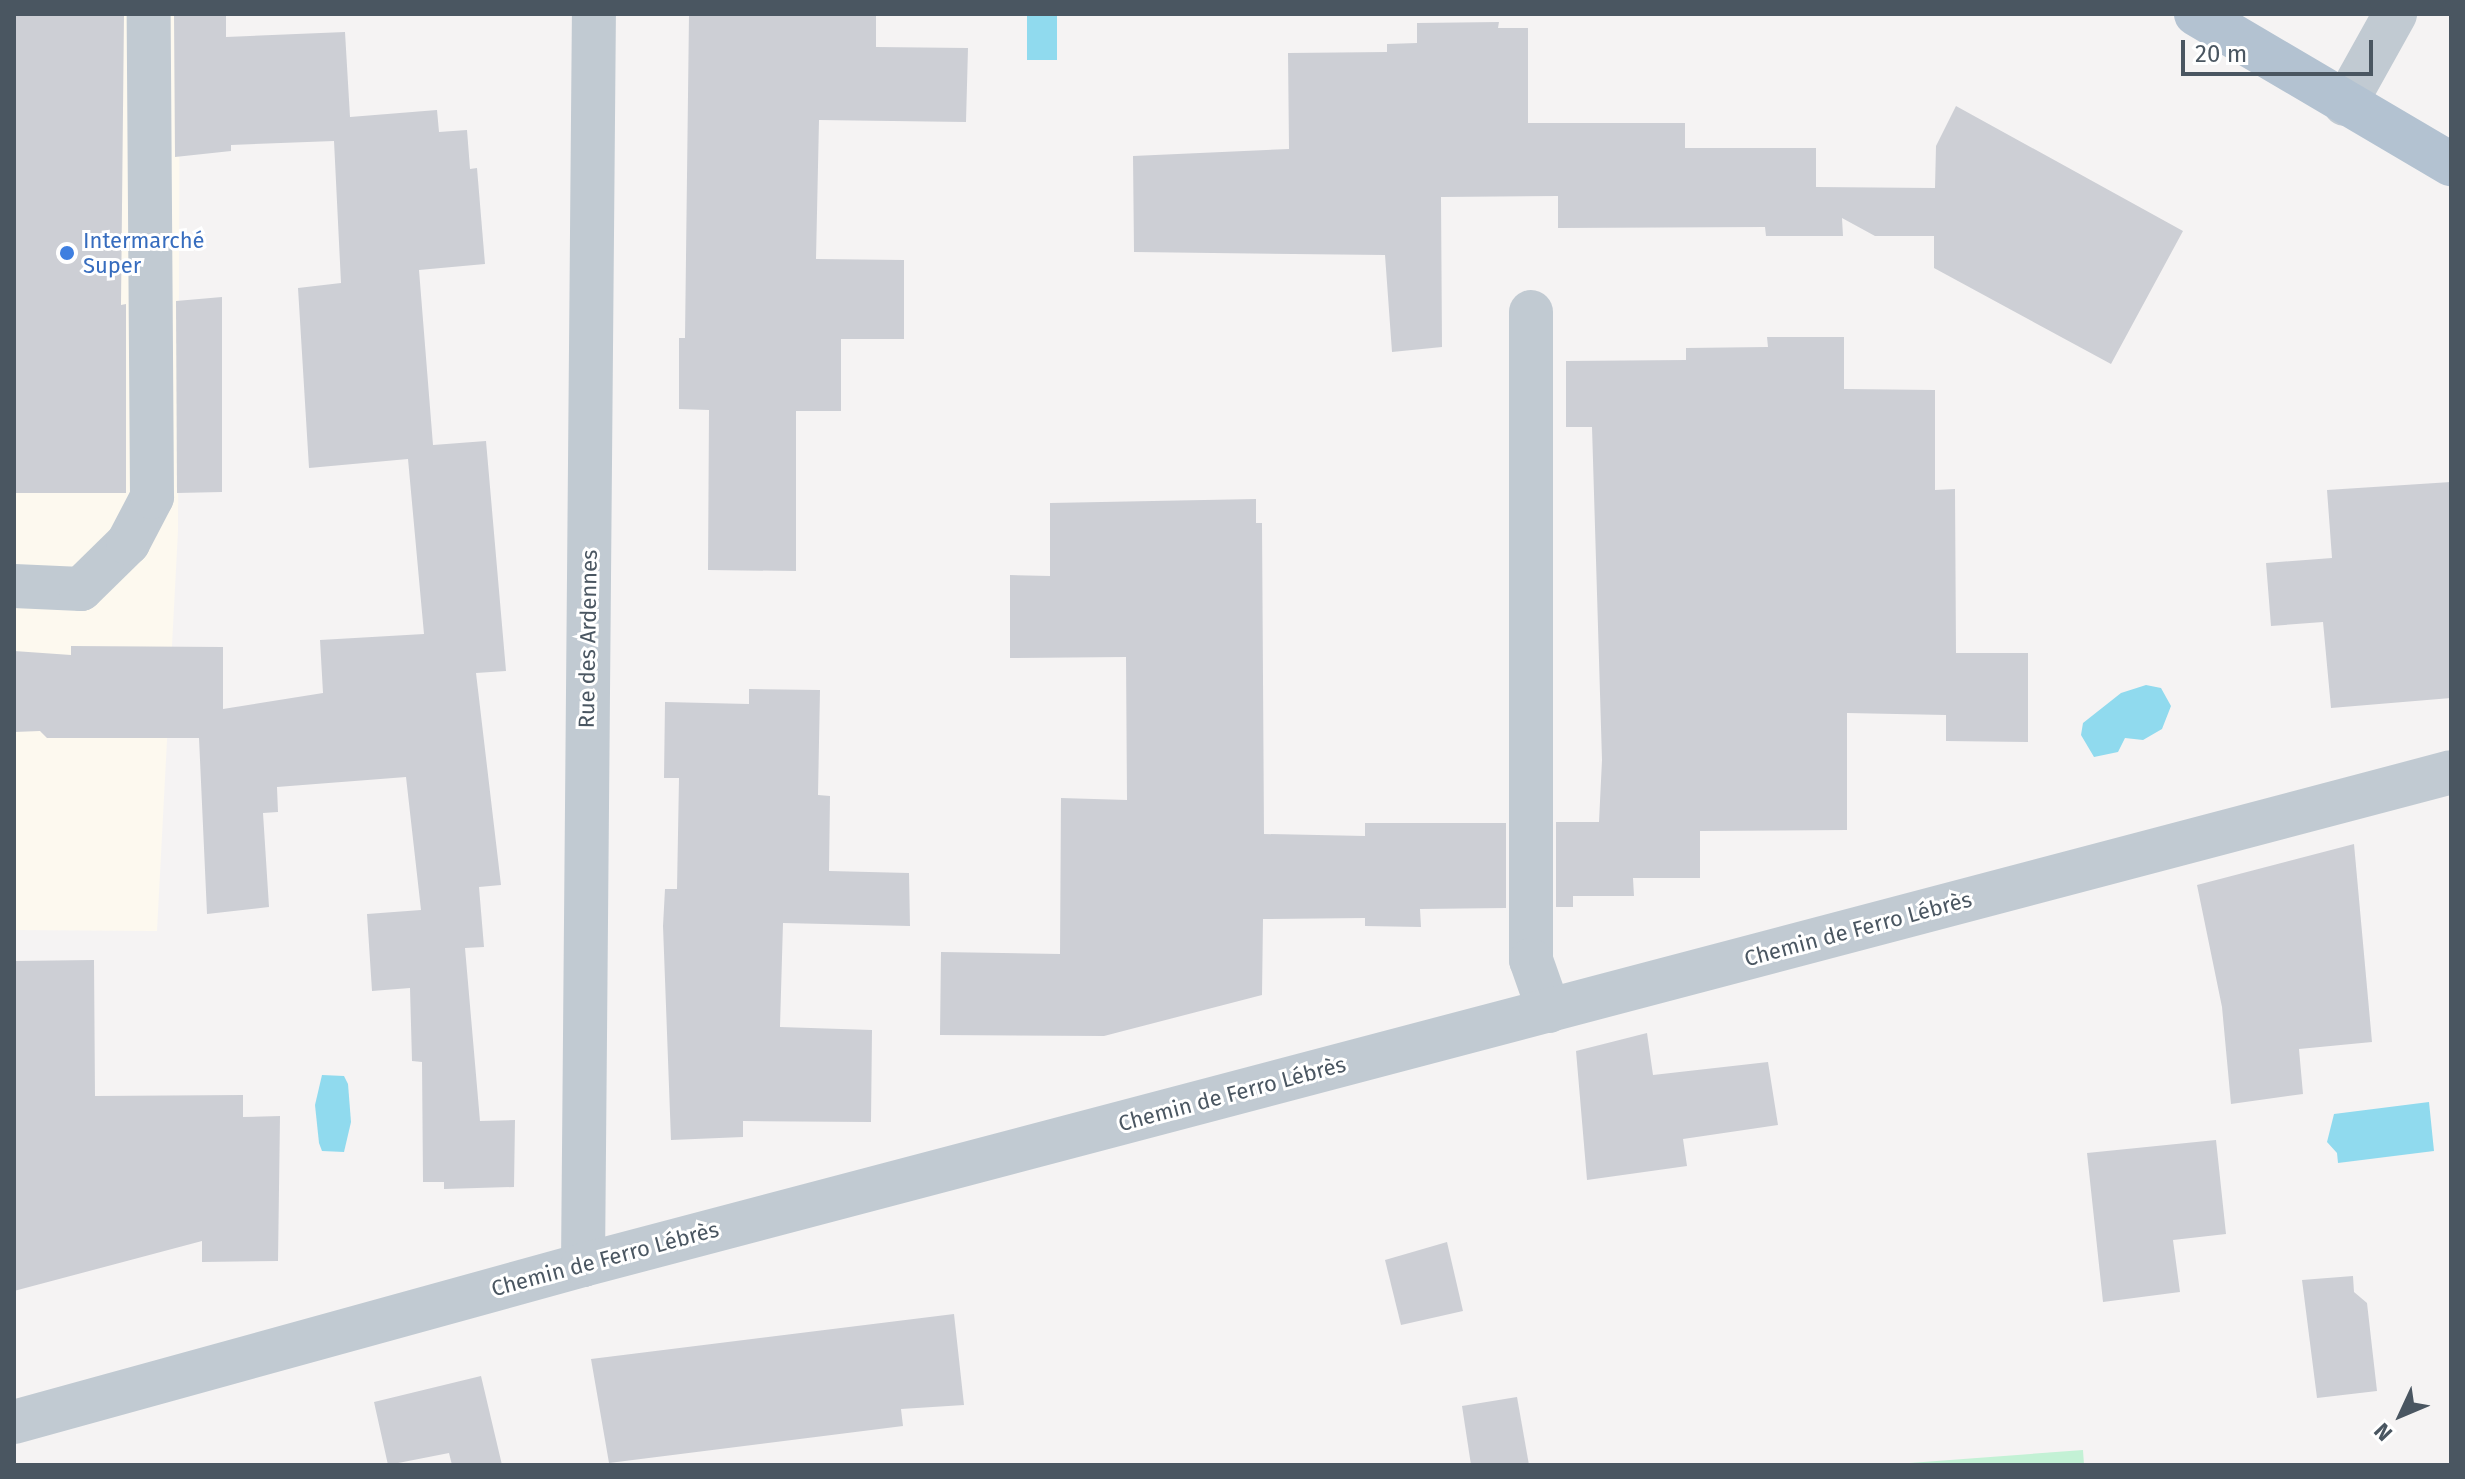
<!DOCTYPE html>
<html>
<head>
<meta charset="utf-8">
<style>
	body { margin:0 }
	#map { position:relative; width:2465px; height:1479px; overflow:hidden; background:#f5f3f3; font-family:"Fira Sans",sans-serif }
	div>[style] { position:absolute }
	.commercial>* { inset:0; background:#fdf9ef }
	.green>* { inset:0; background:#c3f1d5 }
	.water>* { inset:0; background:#90daee }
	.building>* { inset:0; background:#cdcfd5 }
	.minor>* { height:44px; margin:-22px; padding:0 22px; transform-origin:22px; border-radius:22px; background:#c1cad2 }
	.major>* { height:44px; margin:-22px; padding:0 22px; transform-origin:22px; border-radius:22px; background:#b3c2d1 }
	.dots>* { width:22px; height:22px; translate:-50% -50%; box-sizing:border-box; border:4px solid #fff; border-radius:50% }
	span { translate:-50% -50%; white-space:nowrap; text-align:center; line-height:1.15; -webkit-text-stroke:6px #fff; paint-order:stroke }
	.shop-label { font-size:22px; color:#366cbe }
	.left { translate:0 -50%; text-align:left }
	.street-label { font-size:22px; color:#4a5661 }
	.frame { position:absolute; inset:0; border:16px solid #4a5661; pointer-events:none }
	.north { position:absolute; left:2361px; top:1375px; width:80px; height:80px; -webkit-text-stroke:6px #fff; paint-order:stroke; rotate:226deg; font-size:22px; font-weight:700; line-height:32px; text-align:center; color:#4a5661 }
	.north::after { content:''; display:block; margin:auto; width:28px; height:36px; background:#4a5661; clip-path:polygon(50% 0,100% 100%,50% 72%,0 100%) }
	.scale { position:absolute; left:2181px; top:40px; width:192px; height:36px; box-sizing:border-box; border:4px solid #4a5661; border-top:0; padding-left:10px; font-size:24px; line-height:28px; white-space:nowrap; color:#4a5661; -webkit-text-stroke:6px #fff; paint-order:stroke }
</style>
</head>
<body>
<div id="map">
	<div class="commercial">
		<i style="clip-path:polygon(14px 14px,180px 14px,178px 531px,157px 931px,14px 930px)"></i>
	</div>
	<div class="green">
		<i style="clip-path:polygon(2083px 1450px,2084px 1465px,1883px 1465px)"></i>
	</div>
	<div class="water">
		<i style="clip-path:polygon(1027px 14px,1057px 14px,1057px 60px,1027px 60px)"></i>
		<i style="clip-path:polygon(2146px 685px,2161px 688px,2171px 706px,2162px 729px,2143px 740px,2125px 738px,2118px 752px,2094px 757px,2081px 735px,2083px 723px,2121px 693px)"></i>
		<i style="clip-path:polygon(322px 1075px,344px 1076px,348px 1084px,351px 1122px,344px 1152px,322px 1151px,319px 1143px,315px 1105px)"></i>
		<i style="clip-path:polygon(2429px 1102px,2434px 1151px,2338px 1163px,2337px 1153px,2327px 1142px,2334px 1114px)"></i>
	</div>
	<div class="building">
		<i style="clip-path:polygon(14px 14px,124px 14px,121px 305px,126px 304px,126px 493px,14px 493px)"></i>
		<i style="clip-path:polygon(174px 14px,226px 14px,226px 37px,345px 32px,350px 117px,437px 110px,439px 132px,467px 130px,470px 169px,477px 168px,485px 264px,419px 270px,433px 445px,486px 441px,506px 671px,476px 673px,501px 885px,479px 887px,484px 947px,465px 948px,480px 1121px,515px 1120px,514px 1187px,444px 1189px,444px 1182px,423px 1182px,422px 1062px,412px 1061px,410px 988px,372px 991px,367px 914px,421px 910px,406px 777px,277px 787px,278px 812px,263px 813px,269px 907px,207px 914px,199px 738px,47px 738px,40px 731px,14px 732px,14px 651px,71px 655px,71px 646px,223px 647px,223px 709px,323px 693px,320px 640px,424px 634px,408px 459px,309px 468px,298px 288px,341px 283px,334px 141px,231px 145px,231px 151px,175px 157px)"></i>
		<i style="clip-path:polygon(689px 14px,876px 14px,876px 47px,968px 48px,966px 122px,819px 120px,816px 259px,904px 260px,904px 339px,841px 339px,841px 411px,796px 411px,796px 571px,708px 570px,709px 410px,679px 409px,679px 338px,685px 338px)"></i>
		<i style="clip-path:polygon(1499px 22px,1498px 28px,1528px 28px,1528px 123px,1685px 123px,1685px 148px,1816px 148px,1816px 187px,1935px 188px,1936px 146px,1956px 106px,2183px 231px,2111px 364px,1934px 268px,1934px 236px,1875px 236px,1842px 218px,1843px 236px,1766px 236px,1765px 227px,1558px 228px,1558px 196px,1441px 197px,1442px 347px,1392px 352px,1385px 255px,1134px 252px,1133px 156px,1289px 149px,1288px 53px,1387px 52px,1387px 44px,1417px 43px,1417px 23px)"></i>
		<i style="clip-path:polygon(222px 297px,222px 492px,177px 493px,176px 301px)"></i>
		<i style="clip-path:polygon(1767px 337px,1844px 337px,1844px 389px,1935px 390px,1935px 490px,1955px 489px,1956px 653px,2028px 653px,2028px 742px,1946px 741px,1946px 715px,1847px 713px,1847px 830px,1700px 831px,1700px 878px,1633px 878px,1634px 896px,1573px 896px,1573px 907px,1556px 907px,1556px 822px,1599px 822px,1602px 760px,1592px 427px,1566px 427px,1566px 361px,1686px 360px,1686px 348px,1768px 347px)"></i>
		<i style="clip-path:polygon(2451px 482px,2451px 698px,2331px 708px,2323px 622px,2271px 626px,2266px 563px,2332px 558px,2327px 490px)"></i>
		<i style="clip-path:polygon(1256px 499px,1256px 523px,1262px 523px,1264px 834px,1365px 836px,1365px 823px,1506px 823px,1506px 908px,1420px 909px,1421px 927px,1365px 926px,1365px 918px,1263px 919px,1262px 995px,1104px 1036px,940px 1035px,941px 952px,1060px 954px,1061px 798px,1127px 800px,1126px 657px,1010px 658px,1010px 575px,1050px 576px,1050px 503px)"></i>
		<i style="clip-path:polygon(749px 689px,820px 690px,818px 795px,830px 796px,829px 871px,909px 873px,910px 926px,783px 923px,780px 1027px,872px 1030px,871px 1122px,743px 1121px,743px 1137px,671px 1140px,663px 926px,665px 889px,677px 889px,679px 778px,664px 778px,665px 702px,749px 704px)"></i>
		<i style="clip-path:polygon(2354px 844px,2372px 1042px,2299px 1049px,2303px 1094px,2231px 1104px,2222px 1007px,2197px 885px)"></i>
		<i style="clip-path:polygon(94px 960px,95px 1096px,243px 1095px,243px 1117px,280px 1116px,278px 1261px,202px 1262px,202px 1241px,14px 1291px,14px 961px)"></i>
		<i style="clip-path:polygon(1647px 1033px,1653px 1075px,1768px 1062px,1778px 1125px,1683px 1139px,1687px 1166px,1587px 1180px,1576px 1051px)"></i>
		<i style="clip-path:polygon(2216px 1140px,2226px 1234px,2173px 1240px,2180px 1292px,2103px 1302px,2087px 1153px)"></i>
		<i style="clip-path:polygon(1447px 1242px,1463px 1311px,1401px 1325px,1385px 1260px)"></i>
		<i style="clip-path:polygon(2353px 1276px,2354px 1292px,2367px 1303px,2377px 1391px,2317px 1398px,2302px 1280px)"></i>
		<i style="clip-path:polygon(954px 1314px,964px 1405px,901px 1409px,903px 1426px,609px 1463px,591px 1359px)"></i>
		<i style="clip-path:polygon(481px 1376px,502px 1465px,452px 1465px,449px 1453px,388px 1465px,374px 1402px)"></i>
		<i style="clip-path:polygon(1517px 1397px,1529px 1465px,1471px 1465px,1462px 1406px)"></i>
	</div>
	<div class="minor">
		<i style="left:2345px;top:104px;width:103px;rotate:-60.9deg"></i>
		<i style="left:1531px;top:312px;width:648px;rotate:90deg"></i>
		<i style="left:1531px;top:960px;width:54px;rotate:70.6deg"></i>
		<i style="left:14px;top:586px;width:67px;rotate:2.6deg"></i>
		<i style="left:81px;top:589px;width:66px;rotate:-44.4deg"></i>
		<i style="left:128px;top:543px;width:52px;rotate:-62.4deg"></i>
		<i style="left:152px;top:497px;width:483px;rotate:-90.4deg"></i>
		<i style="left:583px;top:1265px;width:1251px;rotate:-89.5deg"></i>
		<i style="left:14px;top:1422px;width:590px;rotate:-15.43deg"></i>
		<i style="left:583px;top:1265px;width:1932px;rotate:-14.78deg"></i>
	</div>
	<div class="major">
		<i style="left:2196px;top:14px;width:296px;rotate:30.5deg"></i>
	</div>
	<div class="dots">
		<i style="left:67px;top:253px;background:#3f7fe0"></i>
	</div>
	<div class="shop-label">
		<span class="left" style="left:83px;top:253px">Intermarché<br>Super</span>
	</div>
	<div class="street-label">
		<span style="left:588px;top:639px;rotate:-89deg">Rue des Ardennes</span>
		<span style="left:1858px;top:929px;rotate:-15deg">Chemin de Ferro Lébrès</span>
		<span style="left:1232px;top:1094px;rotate:-15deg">Chemin de Ferro Lébrès</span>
		<span style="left:605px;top:1259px;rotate:-15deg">Chemin de Ferro Lébrès</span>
	</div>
	<div class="frame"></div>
	<div class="north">N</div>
	<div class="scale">20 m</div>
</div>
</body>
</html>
